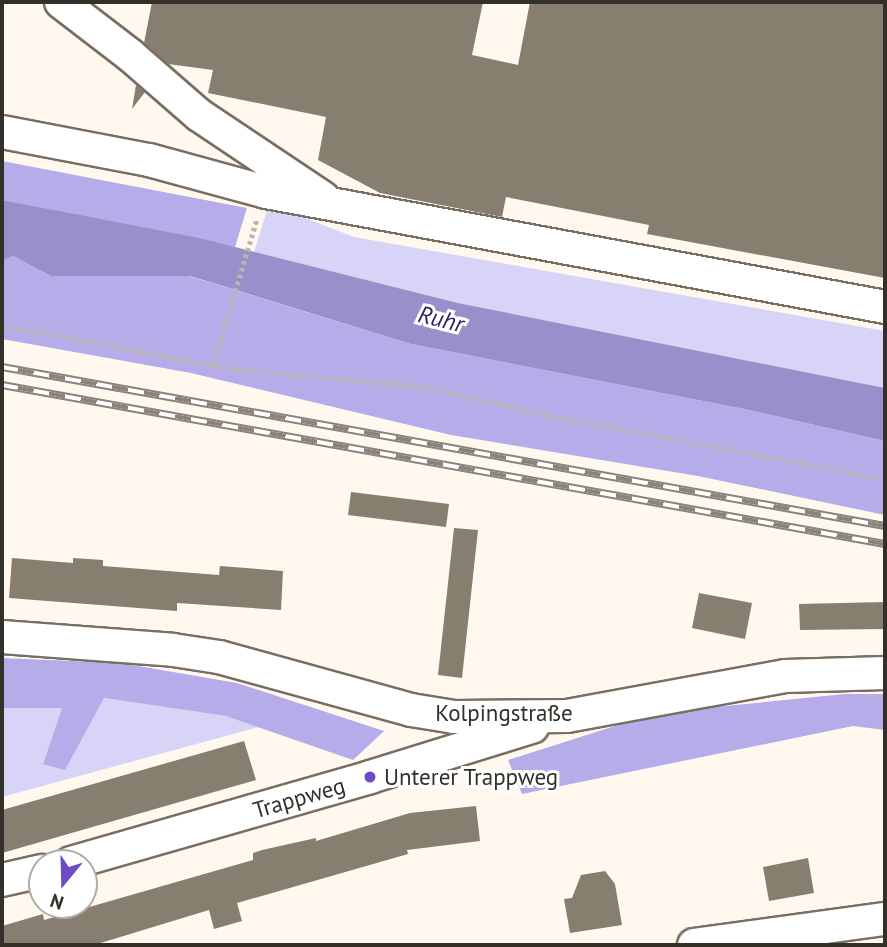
<!DOCTYPE html>
<html>
<head>
<meta charset="utf-8">
<style>
	body { margin:0 }
	#map { position:relative; width:887px; height:947px; overflow:hidden; background:#fff8ef; font-family:"PT Sans",sans-serif }
	div>[style] { position:absolute }
	.green>* { inset:0; background:#d8d4f8 }
	.forest>* { inset:0; background:#b5ace9 }
	.water>* { inset:0; background:#9990cb }
	.building>* { inset:0; background:#877e70 }
	.path>* { height:4.5px; margin-top:-2.25px; transform-origin:0; background:repeating-linear-gradient(90deg,#bbb5ad 0 3.5px,transparent 0 7px) }
	.roads { filter:drop-shadow(2px 0 #786e61) drop-shadow(-2px 0 #786e61) drop-shadow(0 2px #786e61) drop-shadow(0 -2px #786e61) }
	.minor>* { height:32px; margin:-16px; padding:0 16px; transform-origin:16px; border-radius:16px; background:#fff }
	.rail>* { height:8px; margin-top:-4px; transform-origin:0; background:repeating-linear-gradient(90deg,#fff 0 16px,#89837c 0 32px); box-sizing:border-box; border-block:2px solid #89837c }
	.dots>* { width:19px; height:19px; translate:-50% -50%; box-sizing:border-box; border:4px solid #fff; border-radius:50% }
	span { translate:-50% -50%; white-space:nowrap; text-align:center; line-height:1.15; -webkit-text-stroke:6px #fff; paint-order:stroke }
	.street-label { font-size:23px; color:#332f29 }
	.poi-label { font-size:23px; color:#332f29 }
	.left { translate:0 -50%; text-align:left }
	.water-label { font-size:24px; color:#301d62; font-style:italic }
	.frame { position:absolute; inset:0; border:4px solid #332f29; pointer-events:none }
	.north { position:absolute; left:28px; top:849px; width:70px; height:70px; box-sizing:border-box; background:#fff; border:2px solid #adaca9; border-radius:50%; rotate:199deg; font-size:19px; font-weight:700; line-height:28px; text-align:center; color:#332f29 }
	.north::after { content:''; display:block; margin:auto; width:24px; height:32px; background:#6b4cc5; clip-path:polygon(50% 0,100% 100%,50% 72%,0 100%) }
</style>
</head>
<body>
<div id="map">
	<div class="green">
		<i style="clip-path:polygon(269px 204px,354px 237px,885px 331px,885px 388px,458px 303px,254px 252px)"></i>
		<i style="clip-path:polygon(104px 698px,226px 716px,259px 727px,2px 797px,2px 708px,62px 708px,43px 764px)"></i>
	</div>
	<div class="forest">
		<i style="clip-path:polygon(2px 161px,247px 208px,235px 247px,2px 200px)"></i>
		<i style="clip-path:polygon(13px 256px,51px 276px,189px 276px,411px 344px,744px 409px,885px 441px,885px 515px,698px 476px,451px 435px,191px 373px,2px 339px,2px 261px)"></i>
		<i style="clip-path:polygon(2px 658px,121px 663px,237px 683px,384px 731px,353px 760px,226px 716px,104px 698px,65px 770px,43px 764px,62px 708px,2px 708px)"></i>
		<i style="clip-path:polygon(845px 694px,885px 694px,885px 730px,853px 726px,522px 794px,508px 760px,656px 713px)"></i>
	</div>
	<div class="water">
		<i style="clip-path:polygon(2px 200px,199px 238px,458px 303px,885px 388px,885px 441px,744px 409px,411px 344px,190px 276px,51px 276px,13px 256px,2px 261px)"></i>
	</div>
	<div class="building">
		<i style="clip-path:polygon(152px 2px,483px 2px,472px 55px,518px 65px,530px 2px,885px 2px,885px 278px,647px 234px,649px 225px,506px 197px,502px 217px,380px 193px,318px 160px,326px 117px,208px 93px,213px 70px,168px 64px,144px 43px)"></i>
		<i style="clip-path:polygon(136px 85px,145px 92px,132px 109px)"></i>
		<i style="clip-path:polygon(351px 492px,449px 504px,446px 527px,348px 515px)"></i>
		<i style="clip-path:polygon(454px 528px,478px 530px,462px 678px,438px 675px)"></i>
		<i style="clip-path:polygon(12px 558px,73px 563px,73px 558px,103px 560px,103px 566px,219px 575px,220px 566px,283px 571px,281px 610px,177px 603px,177px 611px,9px 598px)"></i>
		<i style="clip-path:polygon(699px 593px,752px 603px,745px 639px,692px 628px)"></i>
		<i style="clip-path:polygon(885px 602px,885px 629px,800px 630px,799px 604px)"></i>
		<i style="clip-path:polygon(244px 741px,256px 780px,2px 853px,2px 810px)"></i>
		<i style="clip-path:polygon(476px 806px,480px 841px,407px 850px,408px 854px,237px 903px,242px 921px,214px 929px,209px 910px,94px 945px,2px 945px,2px 926px,43px 914px,44px 920px,253px 860px,253px 853px,262px 850px,316px 838px,316px 841px,410px 813px)"></i>
		<i style="clip-path:polygon(808px 858px,814px 893px,769px 901px,763px 867px)"></i>
		<i style="clip-path:polygon(605px 871px,615px 884px,622px 925px,570px 933px,564px 899px,572px 898px,581px 875px)"></i>
	</div>
	<div class="path">
		<i style="left:2px;top:325px;width:240px;rotate:10.8deg"></i>
		<i style="left:238px;top:370px;width:184px;rotate:5deg"></i>
		<i style="left:421px;top:386px;width:134px;rotate:12.9deg"></i>
		<i style="left:552px;top:416px;width:339px;rotate:10.7deg"></i>
		<i style="left:213px;top:365px;width:153px;rotate:-73.3deg"></i>
	</div>
	<div class="roads">
		<div class="minor">
			<i style="left:61px;top:2px;width:87px;rotate:37.5deg"></i>
			<i style="left:130px;top:55px;width:91px;rotate:41deg"></i>
			<i style="left:199px;top:115px;width:149px;rotate:33.8deg"></i>
			<i style="left:2px;top:132px;width:150px;rotate:10.8deg"></i>
			<i style="left:149px;top:160px;width:121px;rotate:15.3deg"></i>
			<i style="left:266px;top:192px;width:630px;rotate:10.52deg"></i>
			<i style="left:2px;top:637px;width:171px;rotate:4.3deg"></i>
			<i style="left:173px;top:650px;width:47px;rotate:8.7deg"></i>
			<i style="left:219px;top:657px;width:199px;rotate:15.4deg"></i>
			<i style="left:411px;top:710px;width:44px;rotate:9.2deg"></i>
			<i style="left:454px;top:717px;width:113px;rotate:-0.5deg"></i>
			<i style="left:567px;top:716px;width:222px;rotate:-10.4deg"></i>
			<i style="left:785px;top:676px;width:100px;rotate:-1.7deg"></i>
			<i style="left:71px;top:863px;width:311px;rotate:-16deg"></i>
			<i style="left:370px;top:777px;width:170px;rotate:-17.2deg"></i>
			<i style="left:2px;top:880px;width:41px;rotate:-12.7deg"></i>
			<i style="left:694px;top:945px;width:193px;rotate:-7.8deg"></i>
		</div>
	</div>
	<div class="rail">
		<i style="left:2px;top:367px;width:897px;rotate:10.21deg"></i>
		<i style="left:2px;top:385px;width:897px;rotate:10.21deg"></i>
	</div>
	<div class="dots">
		<i style="left:370px;top:777px;background:#6b4cc5"></i>
	</div>
	<div class="street-label">
		<span style="left:504px;top:713px">Kolpingstraße</span>
		<span style="left:299px;top:798px;rotate:-16deg">Trappweg</span>
	</div>
	<div class="poi-label">
		<span class="left" style="left:384px;top:777px">Unterer Trappweg</span>
	</div>
	<div class="water-label">
		<span style="left:441px;top:319px;rotate:14deg">Ruhr</span>
	</div>
	<div class="frame"></div>
	<div class="north">N</div>
</div>
</body>
</html>
